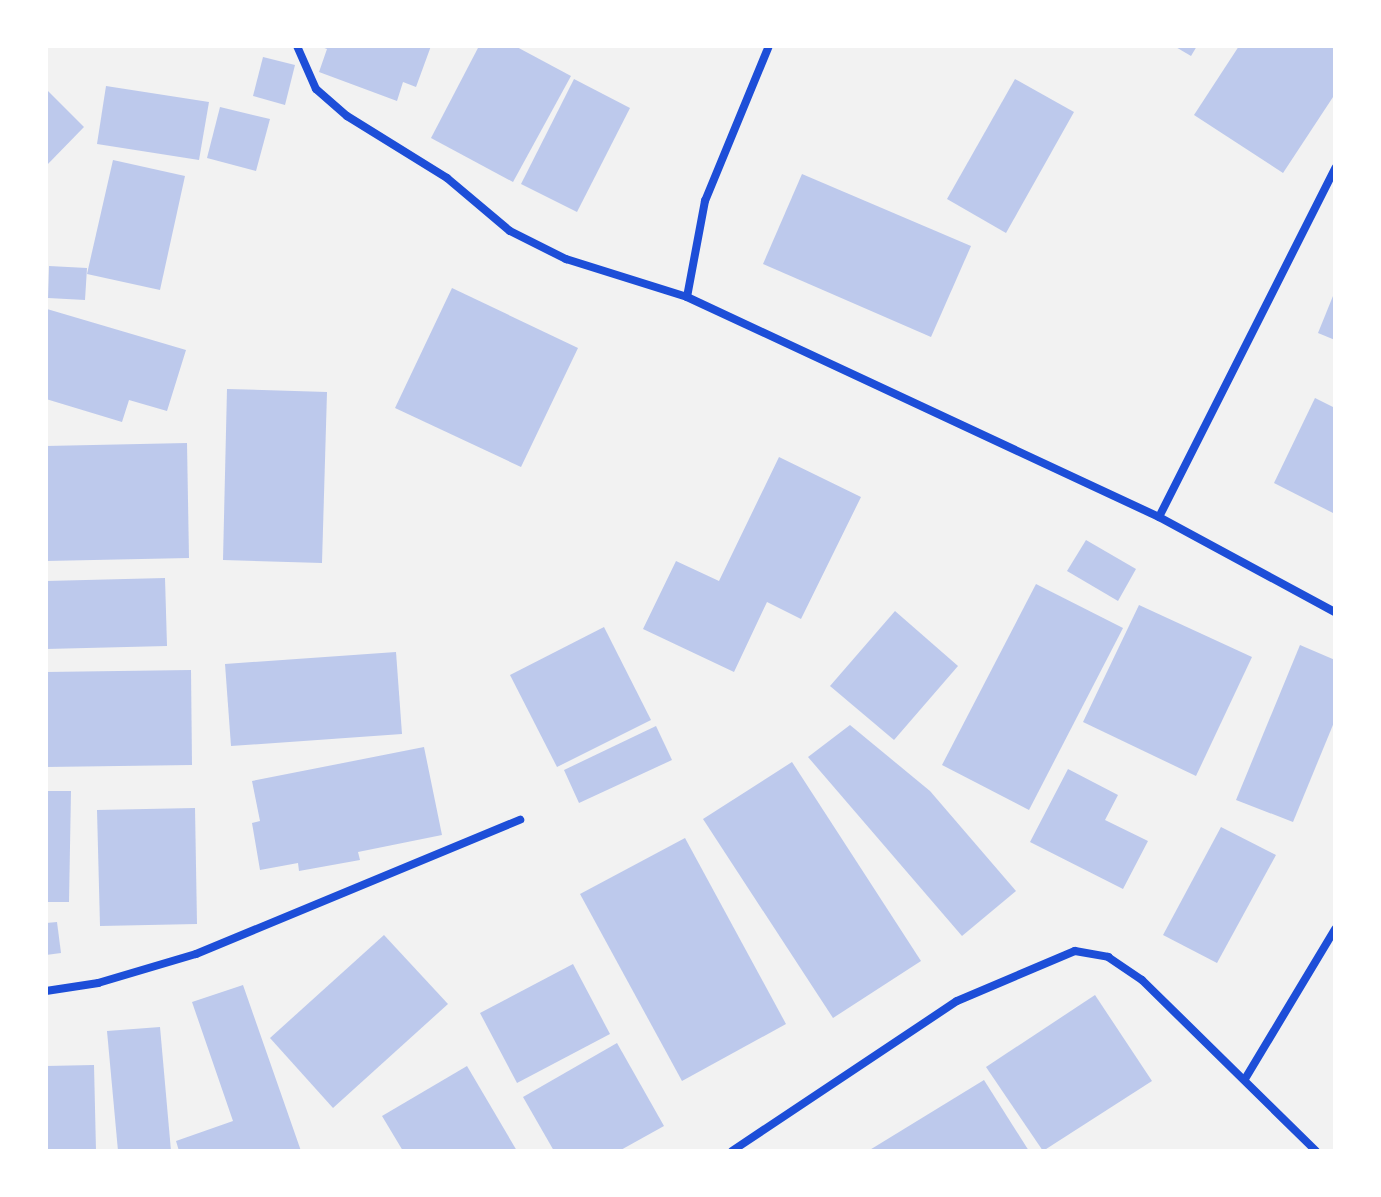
<!DOCTYPE html>
<html>
<head>
<meta charset="utf-8">
<style>
	body { margin:0 }
	#map { position:relative; width:1381px; height:1197px; overflow:hidden; background:#f2f2f2; font-family:Raleway,sans-serif }
	div>[style] { position:absolute }
	.building>* { inset:0; background:#bdc9ec }
	.minor>* { height:8px; margin:-4px; padding:0 4px; transform-origin:4px; border-radius:4px; background:#1d4ed8 }
	span { translate:-50% -50%; white-space:nowrap; text-align:center; line-height:1.15; -webkit-text-stroke:6px #fff; paint-order:stroke }
	.frame { position:absolute; inset:0; border:48px solid #fff; pointer-events:none }
</style>
</head>
<body>
<div id="map">
	<div class="building">
		<i style="clip-path:polygon(319px 46px,431px 46px,416px 87px,403px 82px,397px 101px,319px 72px,327px 49px)"></i>
		<i style="clip-path:polygon(479px 46px,515px 46px,571px 76px,513px 182px,431px 138px)"></i>
		<i style="clip-path:polygon(1174px 46px,1197px 46px,1191px 56px)"></i>
		<i style="clip-path:polygon(1239px 46px,1335px 46px,1335px 94px,1283px 173px,1194px 115px)"></i>
		<i style="clip-path:polygon(263px 57px,295px 65px,285px 105px,253px 96px)"></i>
		<i style="clip-path:polygon(574px 79px,630px 108px,577px 212px,521px 184px)"></i>
		<i style="clip-path:polygon(1015px 79px,1074px 112px,1006px 233px,947px 199px)"></i>
		<i style="clip-path:polygon(106px 86px,209px 102px,199px 160px,97px 144px)"></i>
		<i style="clip-path:polygon(46px 89px,84px 127px,46px 166px)"></i>
		<i style="clip-path:polygon(220px 107px,270px 119px,256px 171px,207px 158px)"></i>
		<i style="clip-path:polygon(113px 160px,185px 176px,160px 290px,87px 274px)"></i>
		<i style="clip-path:polygon(802px 174px,971px 246px,931px 337px,763px 264px)"></i>
		<i style="clip-path:polygon(49px 266px,87px 268px,85px 300px,48px 298px)"></i>
		<i style="clip-path:polygon(452px 288px,578px 348px,521px 467px,395px 408px)"></i>
		<i style="clip-path:polygon(1335px 291px,1335px 340px,1318px 333px)"></i>
		<i style="clip-path:polygon(47px 309px,186px 350px,167px 411px,129px 400px,122px 422px,46px 399px)"></i>
		<i style="clip-path:polygon(227px 389px,327px 392px,322px 563px,223px 560px)"></i>
		<i style="clip-path:polygon(1315px 398px,1335px 408px,1335px 514px,1274px 483px)"></i>
		<i style="clip-path:polygon(187px 443px,189px 558px,46px 561px,46px 446px)"></i>
		<i style="clip-path:polygon(779px 457px,861px 497px,801px 619px,767px 602px,734px 672px,643px 629px,676px 561px,719px 581px)"></i>
		<i style="clip-path:polygon(1086px 540px,1136px 569px,1118px 601px,1067px 571px)"></i>
		<i style="clip-path:polygon(165px 578px,167px 646px,46px 649px,46px 581px)"></i>
		<i style="clip-path:polygon(1036px 584px,1123px 628px,1029px 810px,942px 765px)"></i>
		<i style="clip-path:polygon(1139px 605px,1252px 657px,1196px 776px,1083px 722px)"></i>
		<i style="clip-path:polygon(895px 611px,958px 666px,894px 740px,830px 686px)"></i>
		<i style="clip-path:polygon(604px 627px,651px 720px,557px 767px,510px 675px)"></i>
		<i style="clip-path:polygon(1300px 645px,1335px 660px,1335px 720px,1293px 822px,1236px 800px)"></i>
		<i style="clip-path:polygon(396px 652px,402px 734px,231px 746px,225px 664px)"></i>
		<i style="clip-path:polygon(191px 670px,192px 765px,46px 767px,46px 672px)"></i>
		<i style="clip-path:polygon(850px 725px,930px 791px,1016px 891px,962px 936px,808px 757px)"></i>
		<i style="clip-path:polygon(656px 726px,672px 760px,579px 803px,564px 770px)"></i>
		<i style="clip-path:polygon(424px 747px,442px 835px,358px 852px,360px 860px,299px 871px,298px 863px,260px 870px,252px 823px,260px 821px,252px 781px)"></i>
		<i style="clip-path:polygon(792px 762px,921px 961px,833px 1018px,703px 819px)"></i>
		<i style="clip-path:polygon(1068px 769px,1118px 795px,1105px 820px,1148px 841px,1123px 889px,1030px 842px)"></i>
		<i style="clip-path:polygon(46px 791px,71px 791px,69px 902px,46px 902px)"></i>
		<i style="clip-path:polygon(195px 808px,197px 924px,100px 926px,97px 810px)"></i>
		<i style="clip-path:polygon(1221px 827px,1276px 855px,1217px 963px,1163px 935px)"></i>
		<i style="clip-path:polygon(685px 838px,786px 1024px,682px 1081px,580px 894px)"></i>
		<i style="clip-path:polygon(57px 922px,61px 953px,46px 955px,46px 923px)"></i>
		<i style="clip-path:polygon(384px 935px,448px 1004px,333px 1108px,270px 1038px)"></i>
		<i style="clip-path:polygon(573px 964px,610px 1034px,517px 1083px,480px 1013px)"></i>
		<i style="clip-path:polygon(243px 985px,301px 1151px,179px 1151px,176px 1141px,233px 1121px,192px 1002px)"></i>
		<i style="clip-path:polygon(1095px 995px,1152px 1081px,1043px 1151px,986px 1067px)"></i>
		<i style="clip-path:polygon(160px 1027px,171px 1151px,118px 1151px,107px 1031px)"></i>
		<i style="clip-path:polygon(617px 1043px,664px 1126px,619px 1151px,554px 1151px,523px 1097px)"></i>
		<i style="clip-path:polygon(94px 1065px,96px 1151px,46px 1151px,46px 1066px)"></i>
		<i style="clip-path:polygon(467px 1066px,517px 1151px,403px 1151px,382px 1116px)"></i>
		<i style="clip-path:polygon(984px 1080px,1029px 1151px,868px 1151px)"></i>
	</div>
	<div class="minor">
		<i style="left:297px;top:46px;width:47px;rotate:66.2deg"></i>
		<i style="left:316px;top:89px;width:41px;rotate:41.1deg"></i>
		<i style="left:347px;top:116px;width:118px;rotate:31.8deg"></i>
		<i style="left:447px;top:178px;width:82px;rotate:40.1deg"></i>
		<i style="left:510px;top:231px;width:63px;rotate:26.6deg"></i>
		<i style="left:566px;top:259px;width:127px;rotate:17.4deg"></i>
		<i style="left:687px;top:297px;width:521px;rotate:24.99deg"></i>
		<i style="left:1159px;top:517px;width:200px;rotate:28.4deg"></i>
		<i style="left:687px;top:297px;width:98px;rotate:-79.4deg"></i>
		<i style="left:705px;top:201px;width:168px;rotate:-67.6deg"></i>
		<i style="left:1159px;top:517px;width:391px;rotate:-63.2deg"></i>
		<i style="left:46px;top:991px;width:53px;rotate:-8.7deg"></i>
		<i style="left:98px;top:983px;width:102px;rotate:-16.5deg"></i>
		<i style="left:196px;top:954px;width:351px;rotate:-22.5deg"></i>
		<i style="left:1245px;top:1079px;width:175px;rotate:-59deg"></i>
		<i style="left:732px;top:1151px;width:270px;rotate:-33.7deg"></i>
		<i style="left:957px;top:1001px;width:128px;rotate:-23deg"></i>
		<i style="left:1075px;top:951px;width:34px;rotate:10deg"></i>
		<i style="left:1108px;top:957px;width:41px;rotate:34.1deg"></i>
		<i style="left:1142px;top:980px;width:244px;rotate:44.5deg"></i>
	</div>
	<div class="frame"></div>
</div>
</body>
</html>
